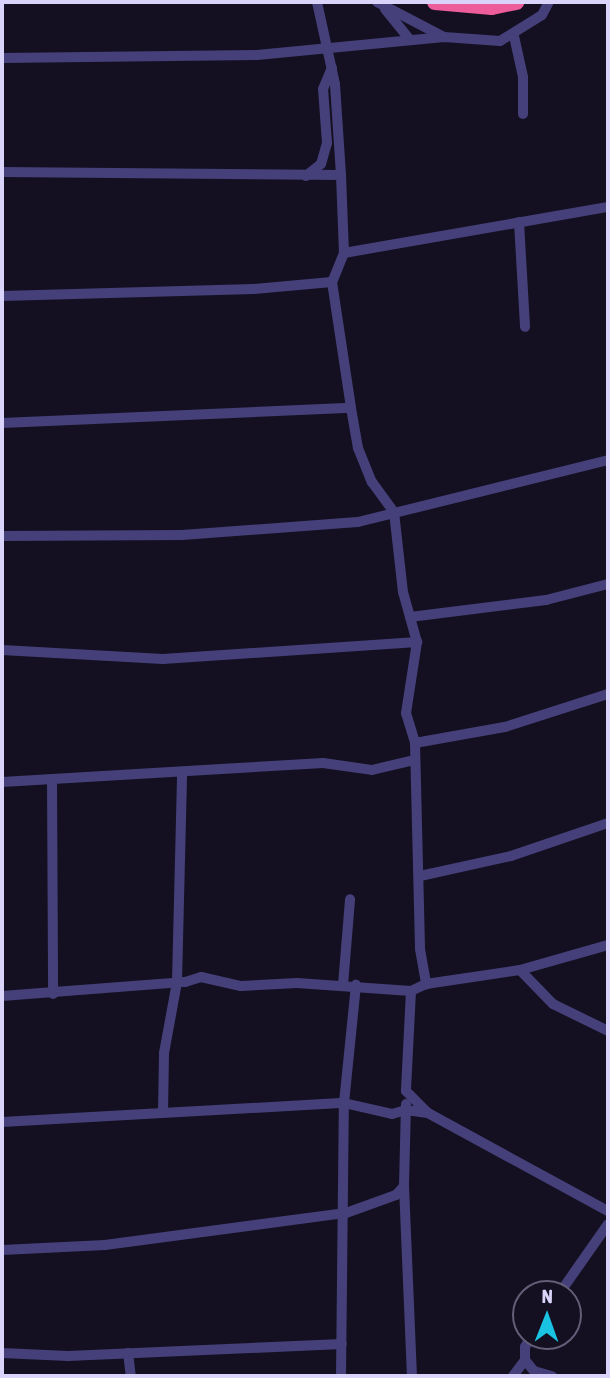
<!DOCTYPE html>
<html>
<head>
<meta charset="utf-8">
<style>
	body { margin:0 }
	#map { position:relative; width:610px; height:1378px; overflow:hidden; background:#141021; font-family:"Asap Condensed",sans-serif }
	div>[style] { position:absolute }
	.minor>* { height:10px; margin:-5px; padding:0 5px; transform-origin:5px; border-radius:5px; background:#45407a }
	.highway>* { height:16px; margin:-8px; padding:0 8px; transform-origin:8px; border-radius:8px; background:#ed5d9b }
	span { translate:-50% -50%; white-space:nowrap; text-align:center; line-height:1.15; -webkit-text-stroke:5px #141021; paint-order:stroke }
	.frame { position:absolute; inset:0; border:4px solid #dbd4fa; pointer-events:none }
	.north { position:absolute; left:512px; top:1280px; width:70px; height:70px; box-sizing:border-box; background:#141021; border:2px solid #645e78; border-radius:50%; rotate:1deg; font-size:19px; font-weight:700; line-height:28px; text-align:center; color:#dbd4fa }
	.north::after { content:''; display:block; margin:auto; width:24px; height:32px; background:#19c3e1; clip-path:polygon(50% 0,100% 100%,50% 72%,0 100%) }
</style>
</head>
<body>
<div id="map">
	<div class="minor">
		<i style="left:377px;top:2px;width:76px;rotate:27.6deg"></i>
		<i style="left:385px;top:9px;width:40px;rotate:51deg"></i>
		<i style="left:514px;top:36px;width:42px;rotate:77.6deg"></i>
		<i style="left:523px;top:77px;width:37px;rotate:90deg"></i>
		<i style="left:2px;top:58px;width:255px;rotate:-0.7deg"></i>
		<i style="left:257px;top:55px;width:188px;rotate:-5.5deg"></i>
		<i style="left:444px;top:37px;width:56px;rotate:4.1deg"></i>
		<i style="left:500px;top:41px;width:49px;rotate:-31.8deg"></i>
		<i style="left:542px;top:15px;width:15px;rotate:-62deg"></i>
		<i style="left:2px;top:172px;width:339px;rotate:0.5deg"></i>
		<i style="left:341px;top:175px;width:91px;rotate:-93.8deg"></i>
		<i style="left:335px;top:84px;width:84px;rotate:-102.4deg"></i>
		<i style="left:341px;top:175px;width:78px;rotate:87.8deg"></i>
		<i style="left:344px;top:253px;width:31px;rotate:112deg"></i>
		<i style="left:332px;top:282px;width:127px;rotate:81.4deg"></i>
		<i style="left:351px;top:408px;width:41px;rotate:80.1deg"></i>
		<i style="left:358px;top:448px;width:37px;rotate:68deg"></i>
		<i style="left:372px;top:482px;width:37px;rotate:54deg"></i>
		<i style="left:394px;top:512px;width:81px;rotate:83.6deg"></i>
		<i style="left:403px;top:592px;width:52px;rotate:74.4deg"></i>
		<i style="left:417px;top:642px;width:72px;rotate:98.8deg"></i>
		<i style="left:406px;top:713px;width:31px;rotate:73deg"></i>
		<i style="left:415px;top:743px;width:206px;rotate:88.6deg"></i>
		<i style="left:420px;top:949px;width:36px;rotate:80deg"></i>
		<i style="left:306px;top:176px;width:19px;rotate:-39deg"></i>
		<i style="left:321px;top:164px;width:22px;rotate:-74deg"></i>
		<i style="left:327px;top:143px;width:54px;rotate:-94.2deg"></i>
		<i style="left:323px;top:89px;width:23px;rotate:-67deg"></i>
		<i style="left:519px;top:222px;width:105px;rotate:86.7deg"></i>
		<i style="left:344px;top:253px;width:268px;rotate:-9.9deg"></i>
		<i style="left:2px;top:296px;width:252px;rotate:-1.6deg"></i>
		<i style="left:254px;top:289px;width:78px;rotate:-5.1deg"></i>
		<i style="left:2px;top:423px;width:349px;rotate:-2.5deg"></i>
		<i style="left:2px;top:536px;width:180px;rotate:-0.3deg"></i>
		<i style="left:182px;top:535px;width:176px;rotate:-4.2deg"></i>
		<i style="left:358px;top:522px;width:258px;rotate:-13.9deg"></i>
		<i style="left:410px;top:617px;width:137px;rotate:-7.1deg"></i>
		<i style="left:546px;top:600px;width:64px;rotate:-14.5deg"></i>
		<i style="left:2px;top:650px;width:161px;rotate:3.2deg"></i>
		<i style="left:163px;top:659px;width:255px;rotate:-3.8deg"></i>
		<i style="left:415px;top:743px;width:91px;rotate:-10.1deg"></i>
		<i style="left:505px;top:727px;width:108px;rotate:-17.8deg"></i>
		<i style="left:52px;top:780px;width:214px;rotate:89.7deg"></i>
		<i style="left:2px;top:782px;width:322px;rotate:-3.4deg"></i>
		<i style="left:323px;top:763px;width:49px;rotate:8.1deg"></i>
		<i style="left:372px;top:770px;width:43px;rotate:-13.4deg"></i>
		<i style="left:420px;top:876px;width:93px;rotate:-12.4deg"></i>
		<i style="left:511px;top:856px;width:102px;rotate:-18.8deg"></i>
		<i style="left:520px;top:970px;width:47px;rotate:45.9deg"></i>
		<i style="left:553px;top:1004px;width:61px;rotate:26.1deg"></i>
		<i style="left:343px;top:985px;width:86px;rotate:-85.3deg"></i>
		<i style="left:411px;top:991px;width:100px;rotate:92.9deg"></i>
		<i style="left:406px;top:1091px;width:31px;rotate:45deg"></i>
		<i style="left:428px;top:1113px;width:205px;rotate:28.6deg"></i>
		<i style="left:2px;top:996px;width:184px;rotate:-4.4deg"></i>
		<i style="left:185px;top:982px;width:17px;rotate:-17deg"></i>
		<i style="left:201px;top:977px;width:41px;rotate:12.7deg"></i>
		<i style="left:241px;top:986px;width:56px;rotate:-3.1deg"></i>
		<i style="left:297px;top:983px;width:114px;rotate:4deg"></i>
		<i style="left:411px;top:991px;width:17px;rotate:-25deg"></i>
		<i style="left:426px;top:984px;width:95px;rotate:-8.5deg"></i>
		<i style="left:520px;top:970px;width:91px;rotate:-15.9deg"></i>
		<i style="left:406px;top:1104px;width:82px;rotate:91.4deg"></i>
		<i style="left:404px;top:1186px;width:190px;rotate:87.6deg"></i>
		<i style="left:163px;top:1112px;width:59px;rotate:-89deg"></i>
		<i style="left:164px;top:1053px;width:72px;rotate:-79.6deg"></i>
		<i style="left:177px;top:982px;width:208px;rotate:-88.6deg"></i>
		<i style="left:2px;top:1122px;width:343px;rotate:-3.2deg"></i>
		<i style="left:344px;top:1103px;width:49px;rotate:12.9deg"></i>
		<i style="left:392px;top:1114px;width:15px;rotate:-16deg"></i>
		<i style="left:406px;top:1110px;width:22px;rotate:8deg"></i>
		<i style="left:2px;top:1250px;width:103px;rotate:-2.8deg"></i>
		<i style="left:105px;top:1245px;width:243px;rotate:-7.6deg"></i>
		<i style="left:346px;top:1213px;width:53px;rotate:-19.8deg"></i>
		<i style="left:396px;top:1195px;width:12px;rotate:-48deg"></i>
		<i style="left:559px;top:1294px;width:85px;rotate:-55deg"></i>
		<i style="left:2px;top:1353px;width:66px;rotate:2.6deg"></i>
		<i style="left:68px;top:1356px;width:274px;rotate:-2.5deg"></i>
		<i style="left:128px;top:1353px;width:23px;rotate:83deg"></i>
		<i style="left:525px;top:1360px;width:14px;rotate:51deg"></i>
		<i style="left:534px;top:1371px;width:19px;rotate:16deg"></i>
		<i style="left:341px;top:1376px;width:273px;rotate:-89.4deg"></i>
		<i style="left:344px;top:1103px;width:119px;rotate:-84.2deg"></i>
		<i style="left:513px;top:1376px;width:20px;rotate:-53deg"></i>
		<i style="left:525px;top:1360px;width:13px;rotate:-90deg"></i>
		<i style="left:525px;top:1347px;width:13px;rotate:-61deg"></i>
	</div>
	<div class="highway">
		<i style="left:435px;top:2px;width:57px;rotate:5deg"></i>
		<i style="left:492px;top:7px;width:25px;rotate:-12deg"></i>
	</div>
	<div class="frame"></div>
	<div class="north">N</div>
</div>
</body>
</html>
